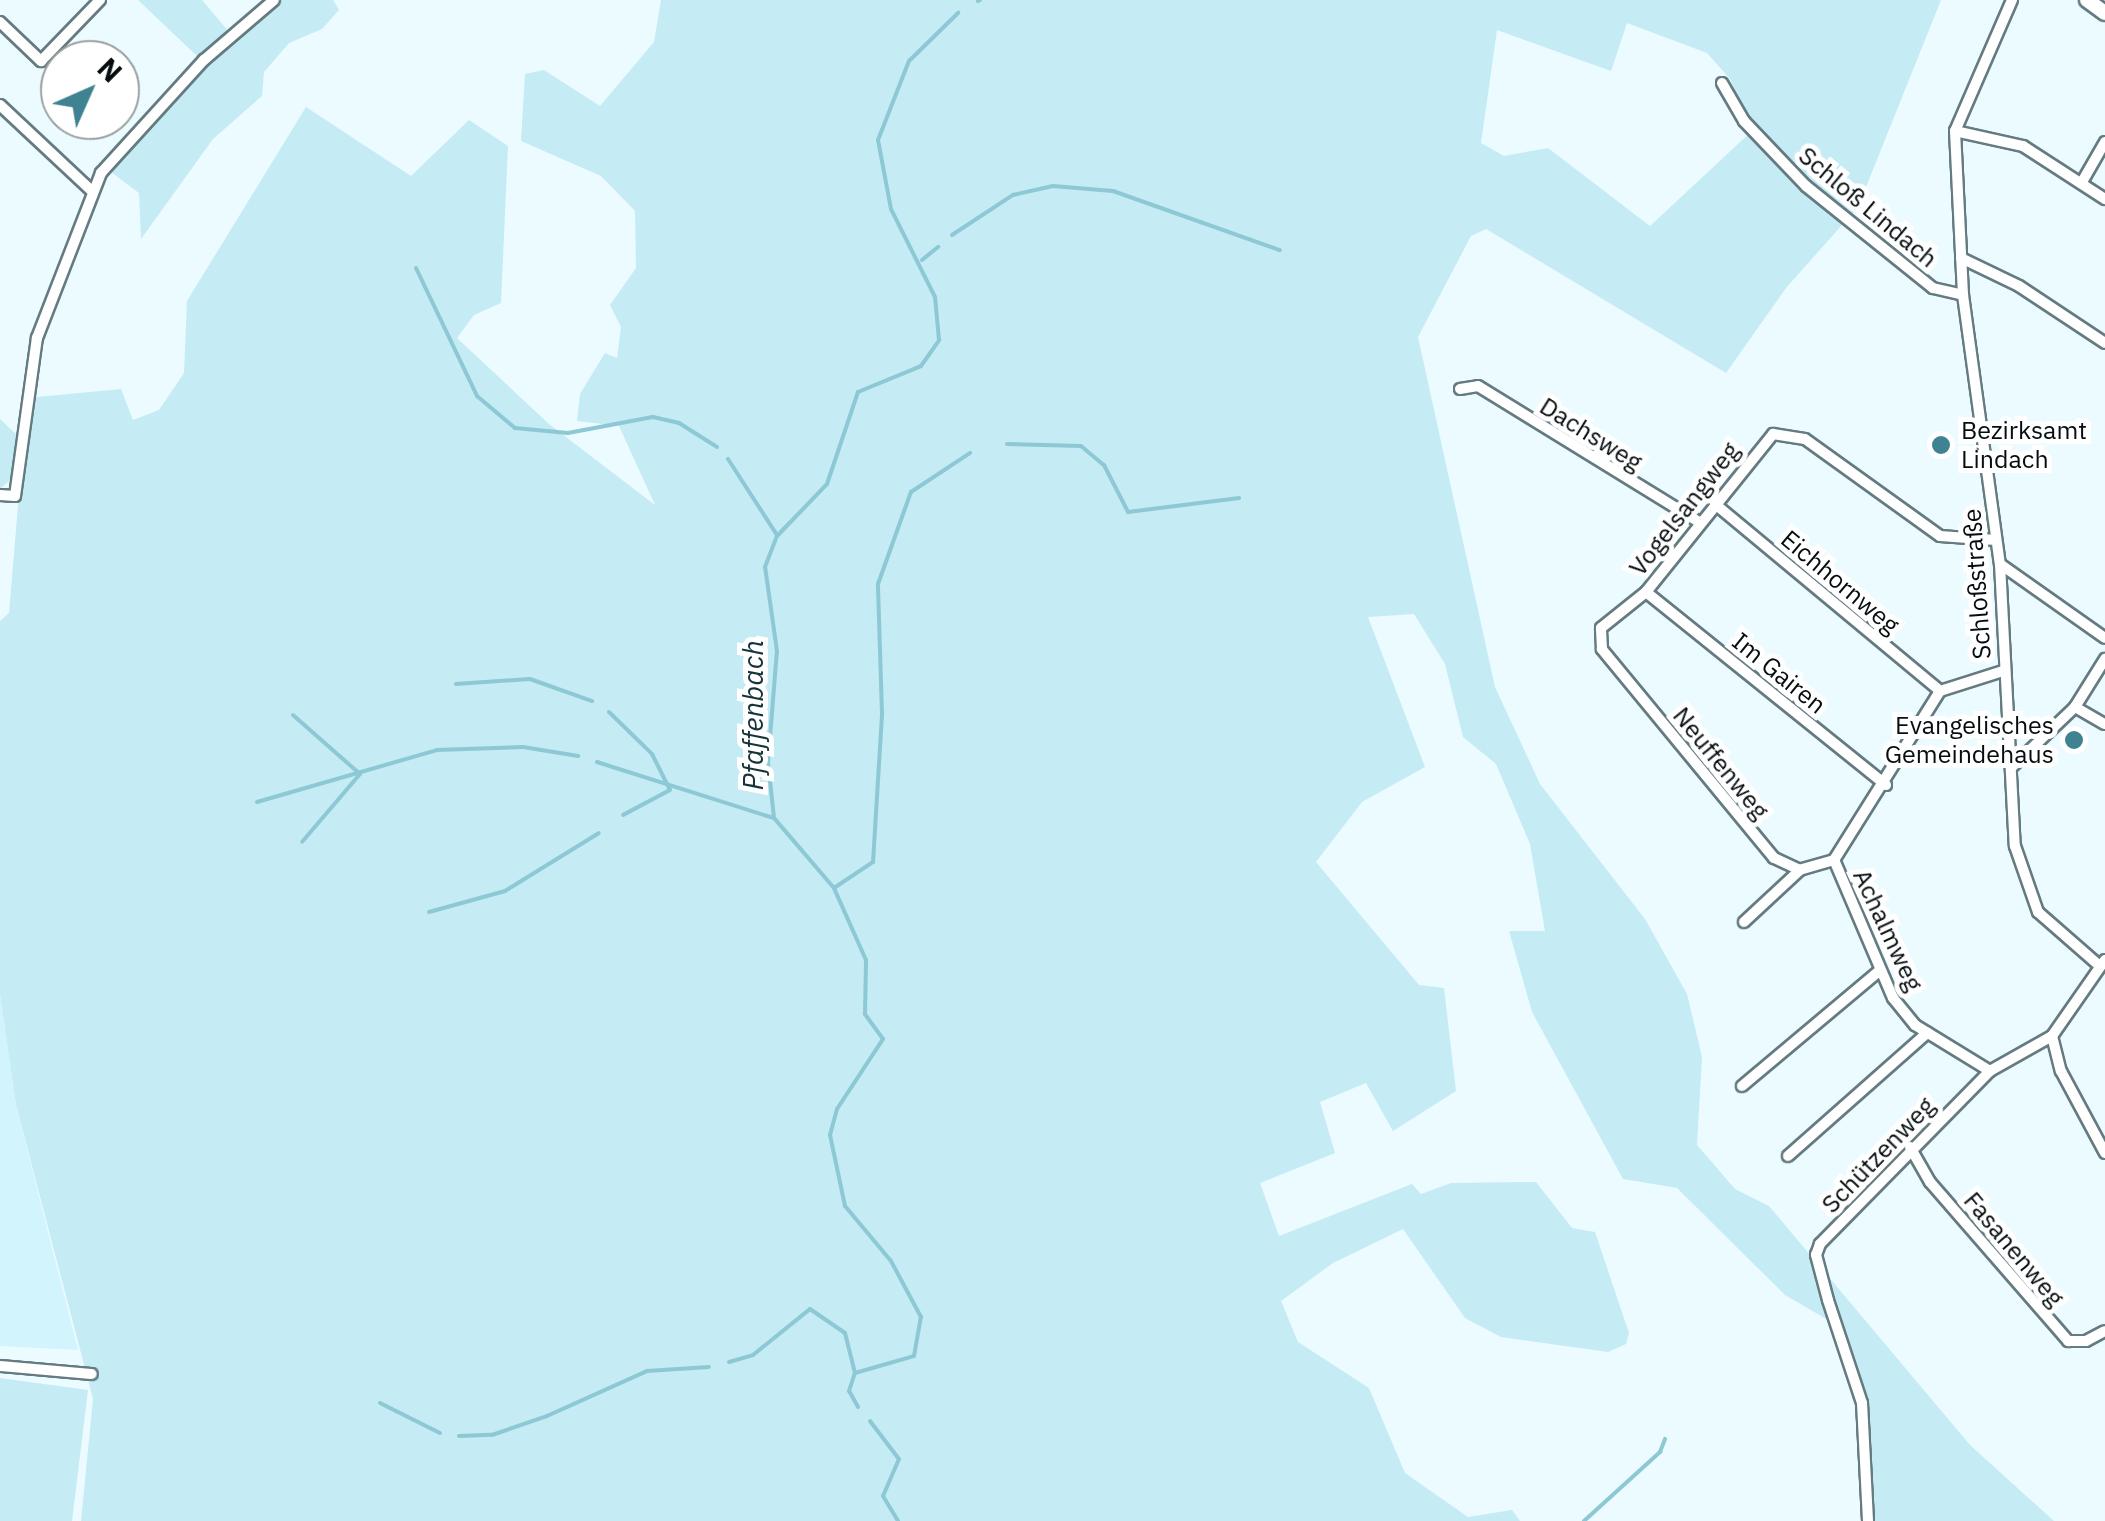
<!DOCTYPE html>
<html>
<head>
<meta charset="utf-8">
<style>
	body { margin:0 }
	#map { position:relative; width:2105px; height:1521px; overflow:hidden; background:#ecfbff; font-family:"IBM Plex Sans",sans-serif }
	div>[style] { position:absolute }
	.built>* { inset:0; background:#d2f4fc }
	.green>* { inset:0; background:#c5ebf4 }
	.stream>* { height:4px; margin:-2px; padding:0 2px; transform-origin:2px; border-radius:2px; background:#8dc8d5 }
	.roads { filter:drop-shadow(2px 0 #647b80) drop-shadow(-2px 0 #647b80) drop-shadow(0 2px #647b80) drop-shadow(0 -2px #647b80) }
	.minor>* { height:10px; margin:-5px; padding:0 5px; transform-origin:5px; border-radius:5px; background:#fff }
	.secondary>* { height:14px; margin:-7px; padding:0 7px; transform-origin:7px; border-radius:7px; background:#fff }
	.dots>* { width:28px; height:28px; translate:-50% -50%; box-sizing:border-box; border:5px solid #fff; border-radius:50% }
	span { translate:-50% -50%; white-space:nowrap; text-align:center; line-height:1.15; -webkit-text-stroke:10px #fff; paint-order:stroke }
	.street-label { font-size:25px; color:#050d0f }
	.poi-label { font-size:25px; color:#050d0f }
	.left { translate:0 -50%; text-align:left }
	.right { translate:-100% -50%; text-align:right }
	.water-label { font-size:28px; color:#153339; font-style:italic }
	.north { position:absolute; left:40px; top:40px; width:100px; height:100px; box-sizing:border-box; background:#fff; border:2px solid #9b9e9f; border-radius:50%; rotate:45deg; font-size:28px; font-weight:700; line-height:40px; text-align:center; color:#050d0f }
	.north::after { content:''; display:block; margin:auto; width:35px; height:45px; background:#3f8392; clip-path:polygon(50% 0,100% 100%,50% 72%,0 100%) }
</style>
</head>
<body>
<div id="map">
	<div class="built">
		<i style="clip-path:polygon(0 994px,16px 1106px,78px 1350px,0 1346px)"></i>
	</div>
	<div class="green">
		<i style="clip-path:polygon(138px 0,202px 0,229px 32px,199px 58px)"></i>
		<i style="clip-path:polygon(281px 0,333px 0,339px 10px,322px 29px,289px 43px,264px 72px,262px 96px,213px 139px,141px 239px,139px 193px,111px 172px,204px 67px)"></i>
		<i style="clip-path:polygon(evenodd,661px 0,1941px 0,1858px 207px,1786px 288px,1726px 373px,1486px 229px,1471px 236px,1418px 337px,1495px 687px,1540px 784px,1645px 919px,1687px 994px,1702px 1057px,1697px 1145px,1735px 1189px,1769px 1206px,1970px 1445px,2054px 1521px,1868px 1521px,1867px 1435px,1835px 1324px,1785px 1295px,1677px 1188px,1623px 1179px,1532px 1012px,1509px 931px,1545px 931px,1530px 844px,1496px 764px,1463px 737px,1445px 664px,1414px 614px,1368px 617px,1425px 767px,1362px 802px,1316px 862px,1419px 985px,1444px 988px,1456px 1091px,1393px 1131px,1366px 1083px,1320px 1102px,1335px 1153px,1260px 1183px,1279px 1236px,1412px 1184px,1421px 1194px,1451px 1183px,1536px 1182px,1572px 1228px,1595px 1232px,1629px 1333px,1626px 1344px,1608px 1352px,1501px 1337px,1465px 1318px,1403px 1229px,1333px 1263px,1281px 1301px,1298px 1342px,1369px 1388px,1405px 1473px,1468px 1517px,1512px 1510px,1520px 1521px,81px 1521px,93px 1399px,16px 1105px,0 994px,0 621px,9px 613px,27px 398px,121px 389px,133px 420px,159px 410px,184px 373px,187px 301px,306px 107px,411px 176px,469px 120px,508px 146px,501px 303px,474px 315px,457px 338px,549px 424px,655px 505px,619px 426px,577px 421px,580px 394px,605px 353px,617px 358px,621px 327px,610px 305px,636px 268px,635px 211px,601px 176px,521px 141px,525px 74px,544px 70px,600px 106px,654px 42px,661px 0,1627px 23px,1707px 53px,1730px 79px,1753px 130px,1650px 226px,1548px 148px,1504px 156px,1481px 143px,1497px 30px,1611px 71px,1627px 23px)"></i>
		<i style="clip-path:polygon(0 419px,19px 437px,16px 475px,0 489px)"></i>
		<i style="clip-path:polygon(0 1378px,88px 1390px,72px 1521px,0 1521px)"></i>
	</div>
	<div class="stream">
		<i style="left:978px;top:1px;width:2px;rotate:-27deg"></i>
		<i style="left:952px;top:235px;width:73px;rotate:-33.3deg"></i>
		<i style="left:1013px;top:195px;width:41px;rotate:-12.7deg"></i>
		<i style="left:1053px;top:186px;width:60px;rotate:4.8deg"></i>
		<i style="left:1113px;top:191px;width:177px;rotate:19.5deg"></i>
		<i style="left:922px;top:260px;width:21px;rotate:-39deg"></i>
		<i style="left:416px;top:268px;width:142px;rotate:64.5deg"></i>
		<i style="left:477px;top:396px;width:50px;rotate:40.1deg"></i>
		<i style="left:515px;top:428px;width:53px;rotate:5.4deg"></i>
		<i style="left:568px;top:433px;width:86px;rotate:-10.7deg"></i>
		<i style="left:653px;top:417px;width:27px;rotate:13deg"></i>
		<i style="left:679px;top:423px;width:45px;rotate:32.3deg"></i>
		<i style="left:1007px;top:444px;width:74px;rotate:1.5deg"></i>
		<i style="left:1081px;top:446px;width:30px;rotate:40deg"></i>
		<i style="left:1104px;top:465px;width:53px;rotate:62.9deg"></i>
		<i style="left:1128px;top:512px;width:112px;rotate:-7.2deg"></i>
		<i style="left:728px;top:459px;width:90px;rotate:57.2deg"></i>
		<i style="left:456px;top:684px;width:74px;rotate:-3.9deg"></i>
		<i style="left:530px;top:679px;width:66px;rotate:19.5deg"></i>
		<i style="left:609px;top:712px;width:60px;rotate:44.3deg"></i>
		<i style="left:652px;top:754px;width:40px;rotate:63.4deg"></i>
		<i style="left:670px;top:790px;width:53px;rotate:152deg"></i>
		<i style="left:293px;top:715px;width:89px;rotate:41.4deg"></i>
		<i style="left:360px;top:774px;width:89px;rotate:130.5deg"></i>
		<i style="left:597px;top:762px;width:186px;rotate:17.6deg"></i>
		<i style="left:257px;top:802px;width:187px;rotate:-16.1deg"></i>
		<i style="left:437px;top:750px;width:86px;rotate:-2deg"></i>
		<i style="left:523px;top:747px;width:56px;rotate:9.3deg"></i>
		<i style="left:834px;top:888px;width:47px;rotate:-33.7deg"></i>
		<i style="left:873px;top:862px;width:148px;rotate:-86.5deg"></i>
		<i style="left:882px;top:714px;width:130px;rotate:-91.8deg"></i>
		<i style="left:878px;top:584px;width:98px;rotate:-70.3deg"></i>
		<i style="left:911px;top:492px;width:71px;rotate:-33.5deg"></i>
		<i style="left:429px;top:912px;width:79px;rotate:-15.4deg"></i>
		<i style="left:505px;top:891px;width:110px;rotate:-31.7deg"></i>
		<i style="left:729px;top:1362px;width:25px;rotate:-16deg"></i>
		<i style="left:753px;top:1355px;width:73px;rotate:-38.9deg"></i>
		<i style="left:810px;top:1309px;width:42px;rotate:34.4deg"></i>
		<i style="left:845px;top:1333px;width:41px;rotate:76deg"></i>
		<i style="left:380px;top:1403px;width:67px;rotate:26.6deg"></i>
		<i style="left:858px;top:1407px;width:18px;rotate:-119deg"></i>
		<i style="left:849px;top:1391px;width:19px;rotate:-72deg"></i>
		<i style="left:855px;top:1373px;width:61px;rotate:-16.1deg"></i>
		<i style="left:914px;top:1356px;width:40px;rotate:-80deg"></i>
		<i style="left:921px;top:1317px;width:64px;rotate:-118.2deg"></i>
		<i style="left:891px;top:1261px;width:72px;rotate:-129.9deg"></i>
		<i style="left:845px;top:1206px;width:73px;rotate:-101.9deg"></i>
		<i style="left:830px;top:1135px;width:27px;rotate:-75deg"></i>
		<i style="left:837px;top:1109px;width:84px;rotate:-56.7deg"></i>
		<i style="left:883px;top:1039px;width:31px;rotate:-126deg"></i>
		<i style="left:865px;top:1014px;width:54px;rotate:-88.9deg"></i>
		<i style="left:866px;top:960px;width:79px;rotate:-114deg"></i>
		<i style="left:834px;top:888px;width:92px;rotate:-130.6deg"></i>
		<i style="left:774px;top:818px;width:56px;rotate:-96.1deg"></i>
		<i style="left:768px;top:762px;width:111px;rotate:-85.4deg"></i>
		<i style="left:777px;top:651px;width:85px;rotate:-98.1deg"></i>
		<i style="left:765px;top:567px;width:33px;rotate:-69deg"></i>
		<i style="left:777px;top:536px;width:72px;rotate:-46.1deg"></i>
		<i style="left:827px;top:484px;width:97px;rotate:-71.4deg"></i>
		<i style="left:858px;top:392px;width:68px;rotate:-22.4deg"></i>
		<i style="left:921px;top:366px;width:32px;rotate:-55deg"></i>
		<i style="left:939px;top:340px;width:43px;rotate:-95.3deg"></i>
		<i style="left:935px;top:297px;width:98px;rotate:-116.6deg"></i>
		<i style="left:891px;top:209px;width:70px;rotate:-100.7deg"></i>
		<i style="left:878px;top:140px;width:85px;rotate:-68.6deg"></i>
		<i style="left:909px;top:61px;width:69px;rotate:-44.4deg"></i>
		<i style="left:870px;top:1421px;width:48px;rotate:52.7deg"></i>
		<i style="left:899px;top:1459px;width:40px;rotate:113.4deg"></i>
		<i style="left:883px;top:1496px;width:29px;rotate:59deg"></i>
		<i style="left:459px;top:1436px;width:33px;rotate:-2deg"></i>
		<i style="left:492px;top:1435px;width:58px;rotate:-19.1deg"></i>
		<i style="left:547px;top:1416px;width:110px;rotate:-24.2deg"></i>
		<i style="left:647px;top:1371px;width:62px;rotate:-3.7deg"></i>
		<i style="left:1584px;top:1521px;width:103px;rotate:-42.2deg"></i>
		<i style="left:1660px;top:1452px;width:14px;rotate:-69deg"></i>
	</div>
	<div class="roads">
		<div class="minor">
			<i style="left:2012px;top:0;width:143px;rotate:113.5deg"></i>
			<i style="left:1955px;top:131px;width:164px;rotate:87.2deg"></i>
			<i style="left:1963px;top:295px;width:272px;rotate:82.2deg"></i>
			<i style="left:2000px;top:564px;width:282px;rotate:87deg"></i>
			<i style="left:2015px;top:846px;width:70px;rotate:70.8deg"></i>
			<i style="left:2038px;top:912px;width:82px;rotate:41.1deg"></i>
			<i style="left:0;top:22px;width:57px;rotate:43.6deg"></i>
			<i style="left:41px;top:61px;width:85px;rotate:-46deg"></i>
			<i style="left:1722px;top:83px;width:44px;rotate:59.9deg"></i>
			<i style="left:1744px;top:121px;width:90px;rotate:46.4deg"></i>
			<i style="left:1806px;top:186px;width:163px;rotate:38.8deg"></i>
			<i style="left:1933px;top:288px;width:31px;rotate:13deg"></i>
			<i style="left:0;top:105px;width:126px;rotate:43.1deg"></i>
			<i style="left:1955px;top:131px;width:70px;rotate:12.4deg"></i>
			<i style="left:2023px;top:146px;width:98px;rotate:32.9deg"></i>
			<i style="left:2082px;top:182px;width:46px;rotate:-60.1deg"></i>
			<i style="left:1961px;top:258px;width:64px;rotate:25.8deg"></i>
			<i style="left:2019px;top:286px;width:103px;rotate:33.5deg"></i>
			<i style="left:1460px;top:389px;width:18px;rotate:-9deg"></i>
			<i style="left:1478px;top:386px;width:259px;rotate:31.6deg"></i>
			<i style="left:0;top:495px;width:15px;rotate:4deg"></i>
			<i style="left:15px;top:496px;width:160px;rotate:-82.1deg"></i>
			<i style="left:37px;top:338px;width:177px;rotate:-68.8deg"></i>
			<i style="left:101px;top:173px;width:153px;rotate:-47.7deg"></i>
			<i style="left:204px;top:60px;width:92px;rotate:-40.6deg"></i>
			<i style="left:1715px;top:504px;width:293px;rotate:39.7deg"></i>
			<i style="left:2000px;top:564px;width:128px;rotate:35.2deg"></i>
			<i style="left:1646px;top:592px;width:308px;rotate:38.8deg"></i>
			<i style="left:2075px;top:707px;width:57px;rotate:-58deg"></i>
			<i style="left:2012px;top:767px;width:87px;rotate:-43.6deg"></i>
			<i style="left:2075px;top:707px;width:34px;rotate:30deg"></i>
			<i style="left:1834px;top:860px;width:35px;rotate:164deg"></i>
			<i style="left:1800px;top:870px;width:29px;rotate:-155deg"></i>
			<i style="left:1774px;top:858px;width:271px;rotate:-129.5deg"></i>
			<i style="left:1602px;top:649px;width:21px;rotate:-93deg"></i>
			<i style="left:1601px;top:628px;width:58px;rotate:-38.7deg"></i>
			<i style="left:1646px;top:592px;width:203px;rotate:-51.2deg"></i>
			<i style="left:1773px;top:434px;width:32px;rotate:9deg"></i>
			<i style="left:1805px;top:439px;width:166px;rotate:35.7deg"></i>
			<i style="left:1940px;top:536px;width:56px;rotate:4.1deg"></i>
			<i style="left:1744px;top:922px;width:76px;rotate:-42.9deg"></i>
			<i style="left:2105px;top:960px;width:93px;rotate:124.9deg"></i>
			<i style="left:2052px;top:1036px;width:36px;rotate:76deg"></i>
			<i style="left:2061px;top:1071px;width:93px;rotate:61.8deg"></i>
			<i style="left:1990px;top:1071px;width:88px;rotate:-148.5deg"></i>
			<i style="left:1915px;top:1025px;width:35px;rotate:-129deg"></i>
			<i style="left:1893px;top:998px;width:150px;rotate:-113.1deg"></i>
			<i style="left:1834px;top:860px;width:199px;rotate:-57.9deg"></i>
			<i style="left:1940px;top:691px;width:66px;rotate:-17.6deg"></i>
			<i style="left:1742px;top:1086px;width:180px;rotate:-40deg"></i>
			<i style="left:1910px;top:1147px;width:40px;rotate:60.3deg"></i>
			<i style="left:1930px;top:1182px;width:211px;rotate:49deg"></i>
			<i style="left:2068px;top:1341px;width:18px"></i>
			<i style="left:2086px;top:1341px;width:21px;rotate:-28deg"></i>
			<i style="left:1788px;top:1156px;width:186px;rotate:-41.5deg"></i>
			<i style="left:0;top:1366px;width:92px;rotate:5deg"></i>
			<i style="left:1868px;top:1521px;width:118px;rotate:-92.9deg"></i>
			<i style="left:1862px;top:1403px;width:108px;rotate:-108.3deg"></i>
			<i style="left:1828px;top:1300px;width:47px;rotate:-104.9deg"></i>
			<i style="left:1816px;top:1255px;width:12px;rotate:-70deg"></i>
			<i style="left:1820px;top:1244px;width:243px;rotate:-45.5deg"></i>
			<i style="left:1990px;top:1071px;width:71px;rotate:-29.4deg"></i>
		</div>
		<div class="secondary">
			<i style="left:2087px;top:0;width:22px;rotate:36deg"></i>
		</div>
	</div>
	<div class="dots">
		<i style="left:1941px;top:445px;background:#3f8392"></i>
		<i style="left:2074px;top:740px;background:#3f8392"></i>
	</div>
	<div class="street-label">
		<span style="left:1868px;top:207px;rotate:40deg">Schloß Lindach</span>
		<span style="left:1591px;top:434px;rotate:32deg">Dachsweg</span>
		<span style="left:1684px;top:509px;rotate:-52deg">Vogelsangweg</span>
		<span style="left:1840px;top:582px;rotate:40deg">Eichhornweg</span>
		<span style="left:1977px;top:584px;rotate:-94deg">Schloßstraße</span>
		<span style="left:1779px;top:673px;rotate:39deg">Im Gairen</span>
		<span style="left:1721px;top:763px;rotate:51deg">Neuffenweg</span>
		<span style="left:1888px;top:930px;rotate:65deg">Achalmweg</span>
		<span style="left:1878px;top:1155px;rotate:-46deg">Schützenweg</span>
		<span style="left:2014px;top:1249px;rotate:50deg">Fasanenweg</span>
	</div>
	<div class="poi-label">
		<span class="left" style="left:1961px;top:445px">Bezirksamt<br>Lindach</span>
		<span class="right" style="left:2054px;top:740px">Evangelisches<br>Gemeindehaus</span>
	</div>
	<div class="water-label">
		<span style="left:753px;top:715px;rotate:-90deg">Pfaffenbach</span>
	</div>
	<div class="north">N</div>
</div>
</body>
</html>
